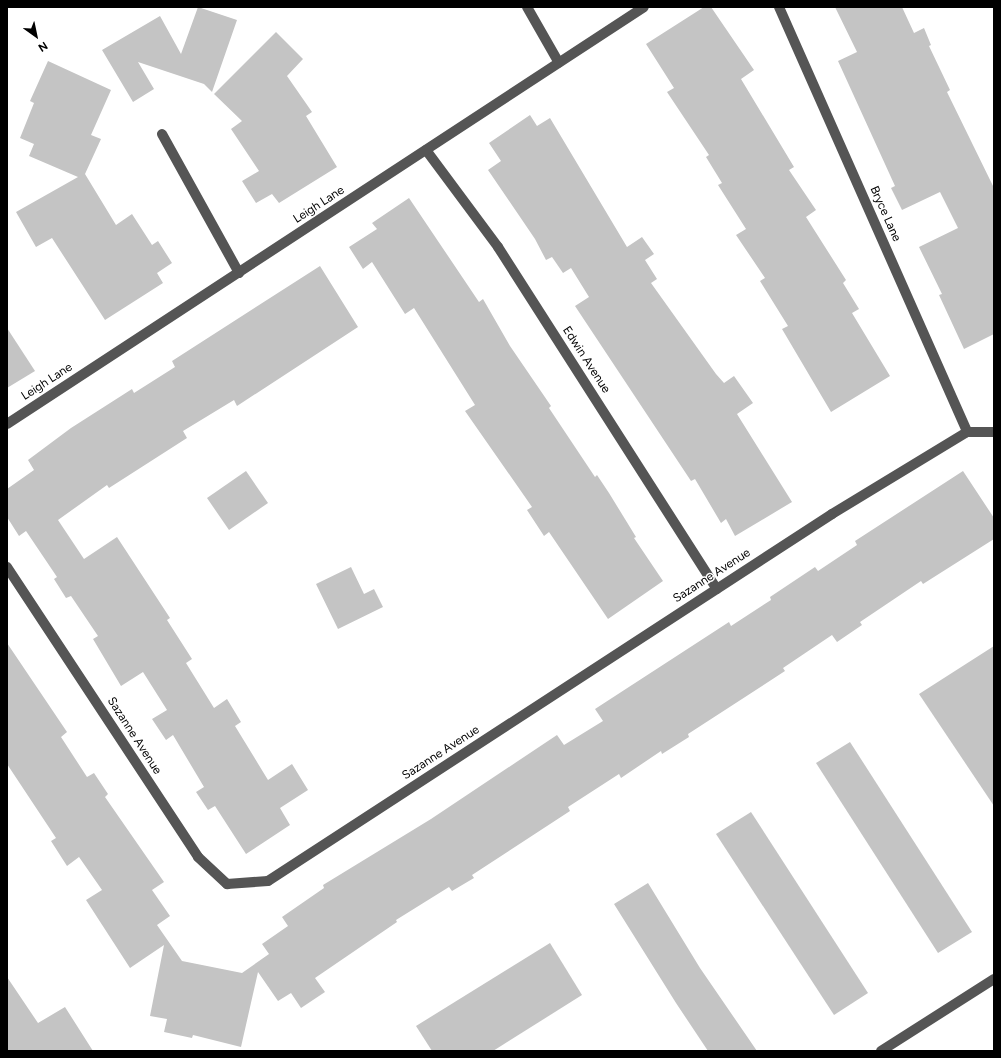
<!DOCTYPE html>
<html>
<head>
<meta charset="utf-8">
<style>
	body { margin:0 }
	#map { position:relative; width:1001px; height:1058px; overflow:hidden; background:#fff; font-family:Figtree,sans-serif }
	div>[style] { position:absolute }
	.building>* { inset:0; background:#c4c4c4 }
	.minor>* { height:10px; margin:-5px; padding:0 5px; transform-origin:5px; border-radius:5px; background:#555 }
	span { translate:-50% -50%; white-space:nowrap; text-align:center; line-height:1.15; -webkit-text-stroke:3px #fff; paint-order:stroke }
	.street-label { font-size:12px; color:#000 }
	.frame { position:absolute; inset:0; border:8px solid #000; pointer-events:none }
	.north { position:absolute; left:16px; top:16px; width:40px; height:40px; -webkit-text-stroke:3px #fff; paint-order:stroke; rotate:147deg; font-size:11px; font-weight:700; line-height:16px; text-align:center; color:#000 }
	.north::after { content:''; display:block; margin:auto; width:14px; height:18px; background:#000; clip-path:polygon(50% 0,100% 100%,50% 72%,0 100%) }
</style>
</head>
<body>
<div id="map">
	<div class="building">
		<i style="clip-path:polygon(198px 7px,237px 20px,212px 92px,204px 84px,138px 62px,154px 89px,133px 102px,102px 50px,160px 16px,181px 54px)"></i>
		<i style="clip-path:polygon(704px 7px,711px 7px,754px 70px,741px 79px,794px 167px,789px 170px,816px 210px,806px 217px,846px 280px,843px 283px,859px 309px,852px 313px,890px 376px,831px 412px,782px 329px,788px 326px,760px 281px,765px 278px,736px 235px,746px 229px,718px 185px,722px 183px,706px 157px,709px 155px,667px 92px,674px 88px,646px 44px)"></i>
		<i style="clip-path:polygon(835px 7px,902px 7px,914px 33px,924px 28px,931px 45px,929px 46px,950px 90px,947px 92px,994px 188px,994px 334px,964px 349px,939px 295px,942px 294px,919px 247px,958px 228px,940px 192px,902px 210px,891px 188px,895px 186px,838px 61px,857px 52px)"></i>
		<i style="clip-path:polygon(276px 32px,303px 59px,287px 76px,312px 112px,306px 116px,337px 167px,279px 203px,272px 194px,256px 203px,242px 181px,259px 171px,231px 129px,242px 121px,214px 94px)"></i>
		<i style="clip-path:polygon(48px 61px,111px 90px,91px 135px,101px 139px,85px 174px,116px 225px,132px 214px,152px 245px,158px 241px,172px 263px,157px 273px,163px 283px,105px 320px,52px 238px,36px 247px,16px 212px,78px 177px,29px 156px,34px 144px,20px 138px,34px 103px,30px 101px)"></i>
		<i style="clip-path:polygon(530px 115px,537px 126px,550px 118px,627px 247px,642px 237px,654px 254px,645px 260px,657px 279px,651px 283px,716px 374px,724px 383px,734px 376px,753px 403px,737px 414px,792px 502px,735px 536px,726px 519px,721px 523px,695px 479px,691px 481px,575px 306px,589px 297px,571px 268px,563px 273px,552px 257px,546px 260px,535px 239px,488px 170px,501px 161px,489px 143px)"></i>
		<i style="clip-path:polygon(409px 198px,479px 302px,483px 299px,510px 346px,551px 406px,549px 408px,595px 477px,597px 475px,609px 493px,636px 537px,634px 538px,663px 581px,608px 619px,549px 532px,544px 536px,527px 510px,532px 507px,465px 411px,475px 405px,414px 308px,405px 314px,372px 262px,363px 269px,349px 247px,377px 229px,372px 223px)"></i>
		<i style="clip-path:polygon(320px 266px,358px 327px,237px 406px,234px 400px,183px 431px,187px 438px,109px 488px,107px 485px,58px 520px,84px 559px,117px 537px,170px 618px,167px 620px,192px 659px,186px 663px,214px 708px,227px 699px,241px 722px,235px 726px,268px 780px,292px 764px,308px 790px,280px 808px,290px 825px,246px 854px,215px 806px,208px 810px,196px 792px,204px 787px,173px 735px,166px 740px,152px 719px,167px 710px,143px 672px,121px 686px,93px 639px,98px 636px,71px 596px,66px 598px,54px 579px,57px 577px,26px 531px,19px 536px,7px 517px,7px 489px,34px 470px,28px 460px,71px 428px,132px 389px,134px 393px,175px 367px,172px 361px)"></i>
		<i style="clip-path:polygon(7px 328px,35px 371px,7px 388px)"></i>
		<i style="clip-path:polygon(246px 471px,268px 503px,229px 530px,207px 498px)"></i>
		<i style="clip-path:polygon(963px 471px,994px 518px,994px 539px,923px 584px,921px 581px,860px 622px,862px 625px,837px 642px,832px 635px,783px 668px,785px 671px,688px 734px,689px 737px,662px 754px,661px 751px,621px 778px,619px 774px,568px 807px,570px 811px,472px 875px,474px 878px,452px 891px,449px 887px,396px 920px,397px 922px,315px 978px,325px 992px,301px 1008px,291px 993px,278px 1001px,258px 972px,241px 1047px,193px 1035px,192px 1038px,164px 1032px,167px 1019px,150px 1016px,164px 945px,130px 968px,86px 900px,102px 890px,79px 857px,67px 866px,51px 841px,56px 838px,7px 764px,7px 643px,67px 732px,61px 737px,87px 777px,94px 773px,108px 794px,105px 797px,164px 882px,152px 890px,170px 916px,157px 925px,182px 961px,242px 973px,269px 954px,262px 944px,288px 926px,282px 917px,324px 888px,323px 885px,431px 819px,557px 735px,564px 745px,603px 721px,595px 709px,729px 622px,731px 626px,771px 600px,770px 597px,815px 567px,818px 571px,857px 545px,855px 541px)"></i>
		<i style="clip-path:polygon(351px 567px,364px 594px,374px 589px,383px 607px,338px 629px,316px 584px)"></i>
		<i style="clip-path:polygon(994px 646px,994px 806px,919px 694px)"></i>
		<i style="clip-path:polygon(850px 742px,972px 932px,938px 953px,816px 763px)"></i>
		<i style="clip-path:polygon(751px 812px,868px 993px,834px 1015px,716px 834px)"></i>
		<i style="clip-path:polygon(648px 883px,700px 968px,757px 1051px,708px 1051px,676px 1003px,614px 904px)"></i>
		<i style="clip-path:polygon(550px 943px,582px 995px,493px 1051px,432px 1051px,416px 1026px)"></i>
		<i style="clip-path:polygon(7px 977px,38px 1023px,65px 1007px,93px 1051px,7px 1051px)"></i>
	</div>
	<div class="minor">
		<i style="left:527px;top:7px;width:64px;rotate:60.3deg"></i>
		<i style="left:779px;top:7px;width:465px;rotate:66.1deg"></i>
		<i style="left:162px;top:134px;width:159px;rotate:61deg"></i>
		<i style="left:426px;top:150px;width:121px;rotate:53.4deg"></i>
		<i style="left:498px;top:247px;width:406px;rotate:57.4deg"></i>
		<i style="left:7px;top:424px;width:761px;rotate:-33.21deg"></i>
		<i style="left:7px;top:567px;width:347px;rotate:56.6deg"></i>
		<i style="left:198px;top:857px;width:40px;rotate:43deg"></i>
		<i style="left:227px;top:884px;width:41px;rotate:-4.2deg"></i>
		<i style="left:268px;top:881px;width:673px;rotate:-33.05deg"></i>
		<i style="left:832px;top:514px;width:158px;rotate:-31.3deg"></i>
		<i style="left:967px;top:432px;width:27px"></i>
		<i style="left:881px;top:1051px;width:134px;rotate:-32.5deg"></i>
	</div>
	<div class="street-label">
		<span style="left:319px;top:205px;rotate:-33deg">Leigh Lane</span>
		<span style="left:885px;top:214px;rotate:66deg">Bryce Lane</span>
		<span style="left:586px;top:360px;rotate:57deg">Edwin Avenue</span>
		<span style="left:47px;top:382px;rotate:-33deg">Leigh Lane</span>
		<span style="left:712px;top:576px;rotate:-33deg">Sazanne Avenue</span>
		<span style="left:134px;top:736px;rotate:57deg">Sazanne Avenue</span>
		<span style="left:441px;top:753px;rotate:-33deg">Sazanne Avenue</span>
	</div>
	<div class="frame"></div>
	<div class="north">N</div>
</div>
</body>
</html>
